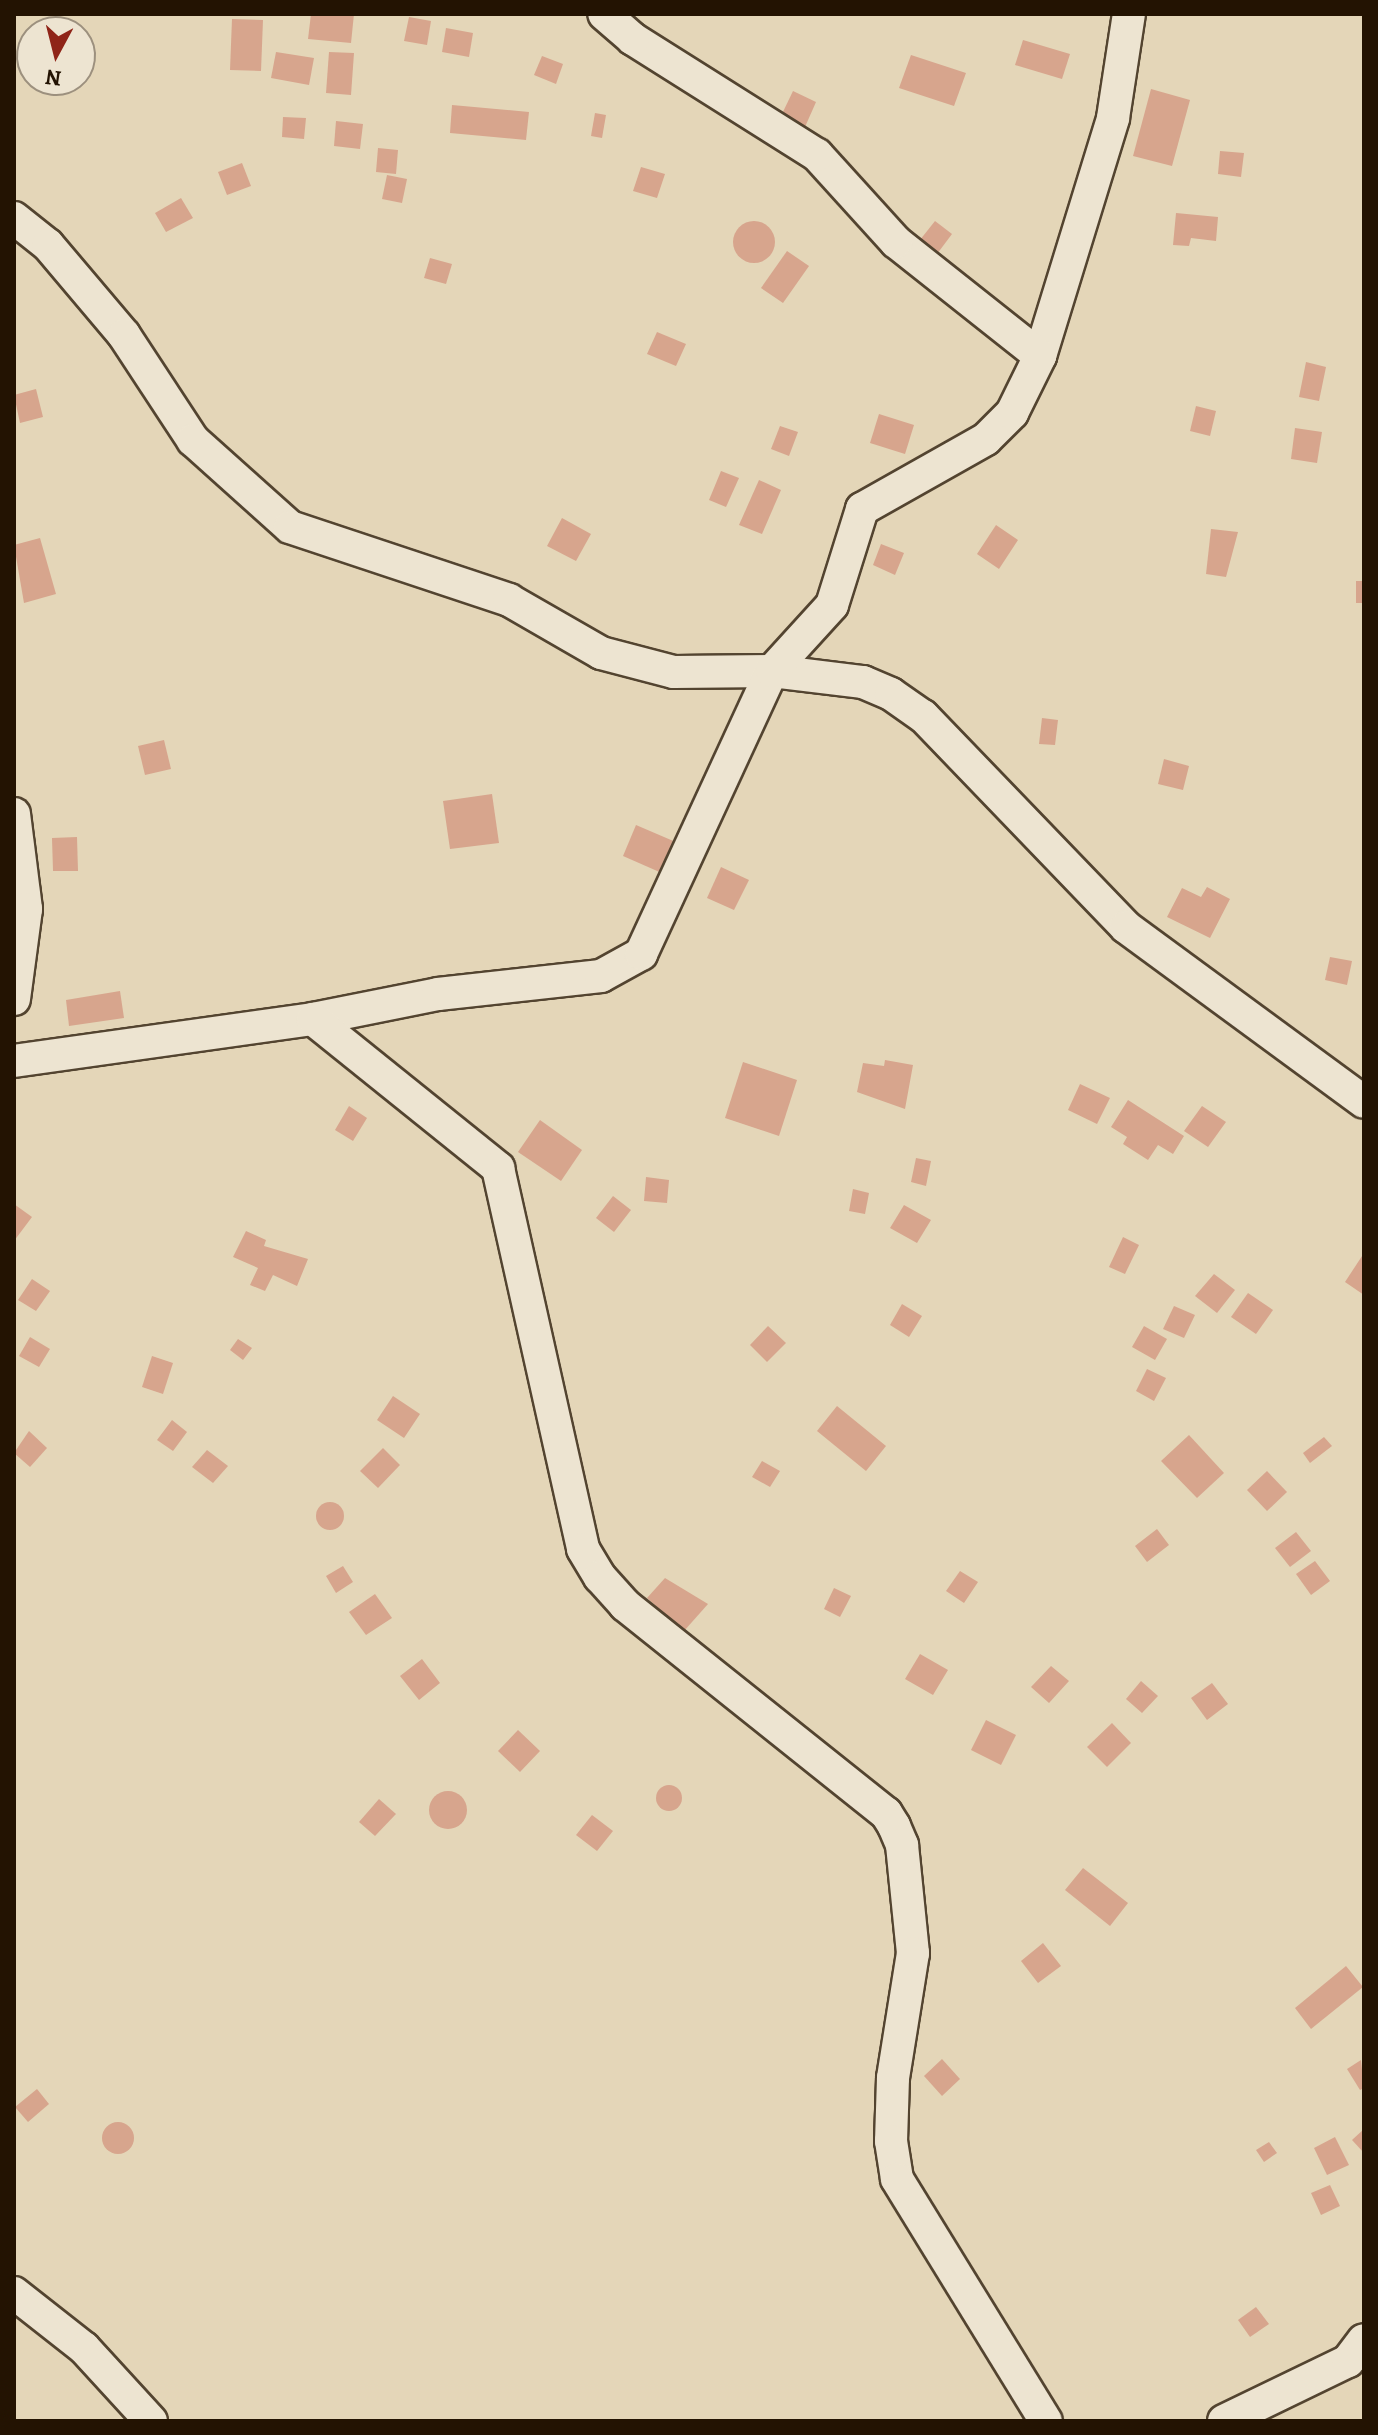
<!DOCTYPE html>
<html>
<head>
<meta charset="utf-8">
<style>
	body { margin:0 }
	#map { position:relative; width:1378px; height:2435px; overflow:hidden; background:#e4d6b8; font-family:Alegreya,serif }
	div>[style] { position:absolute }
	.building>* { inset:0; background:#d7a58d }
	.round { border-radius:50% }
	.roads { filter:drop-shadow(2px 0 #534430) drop-shadow(-2px 0 #534430) drop-shadow(0 2px #534430) drop-shadow(0 -2px #534430) }
	.street>* { height:32px; margin:-16px; padding:0 16px; transform-origin:16px; border-radius:16px; background:#ede4d1 }
	span { translate:-50% -50%; white-space:nowrap; text-align:center; line-height:1.15; -webkit-text-stroke:7px #ede4d1; paint-order:stroke }
	.frame { position:absolute; inset:0; border:16px solid #231302; pointer-events:none }
	.north { position:absolute; left:16px; top:16px; width:80px; height:80px; box-sizing:border-box; background:#ede4d1; border:2px solid #9c907e; border-radius:50%; rotate:187deg; font-size:22px; font-weight:700; line-height:32px; text-align:center; color:#231302 }
	.north::after { content:''; display:block; margin:auto; width:28px; height:36px; background:#8f2418; clip-path:polygon(50% 0,100% 100%,50% 72%,0 100%) }
</style>
</head>
<body>
<div id="map">
	<div class="building">
		<i style="clip-path:polygon(311px 14px,354px 14px,351px 43px,308px 39px)"></i>
		<i style="clip-path:polygon(409px 17px,431px 21px,427px 45px,404px 41px)"></i>
		<i style="clip-path:polygon(232px 19px,263px 20px,261px 71px,230px 70px)"></i>
		<i style="clip-path:polygon(446px 28px,473px 33px,469px 57px,442px 52px)"></i>
		<i style="clip-path:polygon(1023px 40px,1070px 54px,1062px 79px,1015px 65px)"></i>
		<i style="clip-path:polygon(276px 52px,314px 58px,309px 85px,271px 78px)"></i>
		<i style="clip-path:polygon(329px 52px,354px 53px,351px 95px,326px 93px)"></i>
		<i style="clip-path:polygon(911px 55px,966px 73px,954px 106px,899px 88px)"></i>
		<i style="clip-path:polygon(542px 56px,563px 64px,556px 84px,534px 75px)"></i>
		<i style="clip-path:polygon(1151px 89px,1190px 100px,1172px 166px,1133px 156px)"></i>
		<i style="clip-path:polygon(793px 91px,816px 102px,805px 127px,781px 116px)"></i>
		<i style="clip-path:polygon(452px 105px,529px 112px,526px 140px,450px 133px)"></i>
		<i style="clip-path:polygon(595px 113px,606px 115px,602px 138px,591px 136px)"></i>
		<i style="clip-path:polygon(283px 117px,306px 118px,304px 139px,282px 137px)"></i>
		<i style="clip-path:polygon(336px 121px,363px 124px,360px 149px,334px 146px)"></i>
		<i style="clip-path:polygon(378px 148px,398px 150px,396px 174px,376px 172px)"></i>
		<i style="clip-path:polygon(1220px 151px,1244px 153px,1241px 177px,1218px 174px)"></i>
		<i style="clip-path:polygon(242px 163px,251px 186px,227px 195px,218px 172px)"></i>
		<i style="clip-path:polygon(641px 167px,665px 174px,657px 198px,633px 191px)"></i>
		<i style="clip-path:polygon(387px 175px,407px 179px,402px 203px,382px 199px)"></i>
		<i style="clip-path:polygon(181px 198px,193px 218px,166px 232px,155px 213px)"></i>
		<i style="clip-path:polygon(1176px 213px,1218px 217px,1216px 241px,1191px 238px,1189px 246px,1173px 245px)"></i>
		<i class="round" style="left:733px;top:221px;width:42px;height:42px"></i>
		<i style="clip-path:polygon(935px 221px,952px 234px,934px 258px,916px 245px)"></i>
		<i style="clip-path:polygon(787px 251px,809px 266px,783px 303px,761px 288px)"></i>
		<i style="clip-path:polygon(430px 258px,452px 264px,446px 284px,424px 278px)"></i>
		<i style="clip-path:polygon(657px 332px,686px 344px,676px 366px,647px 354px)"></i>
		<i style="clip-path:polygon(1306px 362px,1326px 367px,1319px 401px,1299px 397px)"></i>
		<i style="clip-path:polygon(36px 389px,43px 417px,20px 423px,14px 395px)"></i>
		<i style="clip-path:polygon(1196px 406px,1216px 411px,1210px 436px,1190px 431px)"></i>
		<i style="clip-path:polygon(879px 414px,914px 425px,905px 454px,870px 443px)"></i>
		<i style="clip-path:polygon(780px 426px,798px 432px,789px 456px,771px 449px)"></i>
		<i style="clip-path:polygon(1295px 428px,1322px 432px,1317px 463px,1291px 459px)"></i>
		<i style="clip-path:polygon(721px 471px,739px 478px,726px 507px,709px 500px)"></i>
		<i style="clip-path:polygon(759px 480px,781px 490px,762px 534px,739px 525px)"></i>
		<i style="clip-path:polygon(562px 518px,591px 534px,576px 561px,547px 546px)"></i>
		<i style="clip-path:polygon(996px 525px,1018px 540px,999px 569px,977px 554px)"></i>
		<i style="clip-path:polygon(1211px 529px,1238px 532px,1226px 577px,1206px 574px)"></i>
		<i style="clip-path:polygon(40px 538px,56px 594px,24px 603px,14px 545px)"></i>
		<i style="clip-path:polygon(881px 544px,904px 553px,895px 575px,873px 565px)"></i>
		<i style="clip-path:polygon(1356px 581px,1364px 581px,1364px 603px,1356px 603px)"></i>
		<i style="clip-path:polygon(1042px 718px,1058px 720px,1055px 745px,1039px 744px)"></i>
		<i style="clip-path:polygon(164px 740px,171px 769px,145px 775px,138px 746px)"></i>
		<i style="clip-path:polygon(1164px 759px,1189px 766px,1183px 790px,1158px 784px)"></i>
		<i style="clip-path:polygon(492px 794px,499px 843px,450px 849px,443px 801px)"></i>
		<i style="clip-path:polygon(636px 825px,678px 843px,664px 874px,623px 856px)"></i>
		<i style="clip-path:polygon(77px 837px,78px 871px,53px 871px,52px 838px)"></i>
		<i style="clip-path:polygon(721px 867px,749px 880px,734px 910px,707px 898px)"></i>
		<i style="clip-path:polygon(1207px 887px,1230px 899px,1210px 938px,1167px 917px,1182px 888px,1201px 897px)"></i>
		<i style="clip-path:polygon(1330px 957px,1352px 961px,1347px 985px,1325px 980px)"></i>
		<i style="clip-path:polygon(120px 991px,124px 1018px,69px 1026px,66px 1000px)"></i>
		<i style="clip-path:polygon(885px 1060px,913px 1065px,905px 1109px,857px 1092px,863px 1063px,884px 1066px)"></i>
		<i style="clip-path:polygon(743px 1062px,797px 1080px,779px 1136px,725px 1118px)"></i>
		<i style="clip-path:polygon(1080px 1084px,1110px 1098px,1097px 1124px,1068px 1110px)"></i>
		<i style="clip-path:polygon(1128px 1100px,1184px 1136px,1173px 1154px,1158px 1145px,1148px 1160px,1123px 1144px,1127px 1137px,1111px 1127px)"></i>
		<i style="clip-path:polygon(349px 1106px,367px 1118px,353px 1141px,335px 1130px)"></i>
		<i style="clip-path:polygon(1202px 1106px,1226px 1122px,1208px 1147px,1184px 1131px)"></i>
		<i style="clip-path:polygon(540px 1120px,582px 1150px,561px 1181px,518px 1152px)"></i>
		<i style="clip-path:polygon(916px 1158px,931px 1161px,926px 1186px,911px 1182px)"></i>
		<i style="clip-path:polygon(646px 1177px,669px 1180px,667px 1203px,644px 1201px)"></i>
		<i style="clip-path:polygon(853px 1189px,869px 1193px,865px 1214px,849px 1211px)"></i>
		<i style="clip-path:polygon(613px 1196px,631px 1210px,614px 1232px,596px 1218px)"></i>
		<i style="clip-path:polygon(14px 1204px,32px 1217px,14px 1241px)"></i>
		<i style="clip-path:polygon(904px 1205px,931px 1220px,917px 1243px,890px 1228px)"></i>
		<i style="clip-path:polygon(246px 1231px,266px 1240px,264px 1246px,308px 1259px,297px 1286px,273px 1275px,265px 1291px,250px 1285px,258px 1268px,233px 1257px)"></i>
		<i style="clip-path:polygon(1123px 1237px,1139px 1245px,1125px 1274px,1109px 1267px)"></i>
		<i style="clip-path:polygon(1364px 1253px,1364px 1295px,1345px 1282px)"></i>
		<i style="clip-path:polygon(1214px 1274px,1235px 1290px,1217px 1313px,1195px 1296px)"></i>
		<i style="clip-path:polygon(32px 1279px,50px 1291px,36px 1311px,18px 1300px)"></i>
		<i style="clip-path:polygon(1248px 1293px,1273px 1310px,1256px 1334px,1231px 1317px)"></i>
		<i style="clip-path:polygon(902px 1304px,922px 1316px,909px 1337px,890px 1325px)"></i>
		<i style="clip-path:polygon(1174px 1306px,1195px 1315px,1184px 1338px,1163px 1329px)"></i>
		<i style="clip-path:polygon(768px 1326px,786px 1343px,767px 1362px,750px 1345px)"></i>
		<i style="clip-path:polygon(1144px 1326px,1167px 1339px,1155px 1360px,1132px 1347px)"></i>
		<i style="clip-path:polygon(30px 1337px,50px 1349px,39px 1367px,19px 1356px)"></i>
		<i style="clip-path:polygon(238px 1339px,252px 1348px,243px 1360px,230px 1350px)"></i>
		<i style="clip-path:polygon(152px 1356px,173px 1363px,163px 1394px,142px 1387px)"></i>
		<i style="clip-path:polygon(1147px 1369px,1166px 1378px,1154px 1401px,1136px 1391px)"></i>
		<i style="clip-path:polygon(393px 1396px,420px 1414px,404px 1438px,377px 1420px)"></i>
		<i style="clip-path:polygon(837px 1406px,886px 1446px,866px 1471px,817px 1431px)"></i>
		<i style="clip-path:polygon(172px 1420px,187px 1432px,173px 1451px,157px 1440px)"></i>
		<i style="clip-path:polygon(29px 1431px,47px 1448px,30px 1467px,14px 1453px)"></i>
		<i style="clip-path:polygon(1189px 1435px,1224px 1473px,1197px 1498px,1161px 1461px)"></i>
		<i style="clip-path:polygon(1324px 1437px,1332px 1446px,1310px 1463px,1303px 1453px)"></i>
		<i style="clip-path:polygon(383px 1448px,400px 1465px,378px 1488px,360px 1471px)"></i>
		<i style="clip-path:polygon(207px 1450px,228px 1466px,213px 1483px,192px 1467px)"></i>
		<i style="clip-path:polygon(762px 1461px,780px 1471px,770px 1487px,752px 1477px)"></i>
		<i style="clip-path:polygon(1267px 1471px,1287px 1492px,1267px 1511px,1247px 1490px)"></i>
		<i class="round" style="left:316px;top:1502px;width:28px;height:28px"></i>
		<i style="clip-path:polygon(1157px 1529px,1169px 1545px,1147px 1562px,1135px 1546px)"></i>
		<i style="clip-path:polygon(1296px 1532px,1311px 1551px,1290px 1567px,1275px 1548px)"></i>
		<i style="clip-path:polygon(1315px 1561px,1330px 1581px,1311px 1595px,1296px 1574px)"></i>
		<i style="clip-path:polygon(343px 1566px,353px 1582px,336px 1593px,326px 1576px)"></i>
		<i style="clip-path:polygon(960px 1571px,978px 1582px,964px 1603px,946px 1591px)"></i>
		<i style="clip-path:polygon(665px 1578px,708px 1604px,684px 1631px,647px 1598px)"></i>
		<i style="clip-path:polygon(834px 1588px,851px 1596px,840px 1617px,824px 1609px)"></i>
		<i style="clip-path:polygon(375px 1594px,392px 1618px,366px 1635px,349px 1612px)"></i>
		<i style="clip-path:polygon(920px 1654px,948px 1670px,933px 1695px,905px 1679px)"></i>
		<i style="clip-path:polygon(422px 1659px,440px 1683px,419px 1700px,400px 1676px)"></i>
		<i style="clip-path:polygon(1051px 1666px,1069px 1681px,1049px 1703px,1031px 1687px)"></i>
		<i style="clip-path:polygon(1141px 1681px,1158px 1696px,1142px 1713px,1126px 1699px)"></i>
		<i style="clip-path:polygon(1212px 1683px,1228px 1704px,1207px 1720px,1191px 1698px)"></i>
		<i style="clip-path:polygon(986px 1720px,1016px 1735px,1001px 1765px,971px 1750px)"></i>
		<i style="clip-path:polygon(1112px 1723px,1131px 1743px,1107px 1767px,1087px 1747px)"></i>
		<i style="clip-path:polygon(518px 1730px,540px 1751px,520px 1772px,498px 1751px)"></i>
		<i class="round" style="left:656px;top:1785px;width:26px;height:26px"></i>
		<i class="round" style="left:429px;top:1791px;width:38px;height:38px"></i>
		<i style="clip-path:polygon(379px 1799px,396px 1814px,375px 1836px,359px 1822px)"></i>
		<i style="clip-path:polygon(592px 1815px,613px 1831px,597px 1851px,576px 1835px)"></i>
		<i style="clip-path:polygon(1083px 1868px,1128px 1903px,1110px 1926px,1065px 1890px)"></i>
		<i style="clip-path:polygon(1043px 1943px,1061px 1966px,1038px 1983px,1021px 1961px)"></i>
		<i style="clip-path:polygon(1346px 1966px,1363px 1987px,1311px 2029px,1295px 2008px)"></i>
		<i style="clip-path:polygon(942px 2059px,960px 2079px,942px 2096px,924px 2076px)"></i>
		<i style="clip-path:polygon(1361px 2060px,1364px 2088px,1360px 2090px,1347px 2069px)"></i>
		<i style="clip-path:polygon(37px 2089px,49px 2104px,28px 2122px,15px 2107px)"></i>
		<i class="round" style="left:102px;top:2122px;width:32px;height:32px"></i>
		<i style="clip-path:polygon(1364px 2129px,1364px 2153px,1352px 2140px)"></i>
		<i style="clip-path:polygon(1335px 2137px,1349px 2165px,1327px 2175px,1314px 2148px)"></i>
		<i style="clip-path:polygon(1269px 2142px,1277px 2153px,1264px 2162px,1256px 2150px)"></i>
		<i style="clip-path:polygon(1330px 2185px,1340px 2206px,1321px 2215px,1311px 2193px)"></i>
		<i style="clip-path:polygon(1256px 2307px,1269px 2324px,1250px 2337px,1238px 2320px)"></i>
	</div>
	<div class="roads">
		<div class="street">
			<i style="left:14px;top:218px;width:43px;rotate:38.5deg"></i>
			<i style="left:48px;top:245px;width:118px;rotate:49.8deg"></i>
			<i style="left:124px;top:335px;width:126px;rotate:56.7deg"></i>
			<i style="left:193px;top:440px;width:130px;rotate:41.9deg"></i>
			<i style="left:290px;top:527px;width:231px;rotate:18.4deg"></i>
			<i style="left:509px;top:600px;width:106px;rotate:29.9deg"></i>
			<i style="left:601px;top:653px;width:75px;rotate:14.6deg"></i>
			<i style="left:674px;top:672px;width:98px;rotate:-0.6deg"></i>
			<i style="left:772px;top:671px;width:92px;rotate:6.9deg"></i>
			<i style="left:863px;top:682px;width:30px;rotate:23deg"></i>
			<i style="left:891px;top:694px;width:39px;rotate:35deg"></i>
			<i style="left:923px;top:716px;width:293px;rotate:46.1deg"></i>
			<i style="left:1126px;top:927px;width:295px;rotate:36.3deg"></i>
			<i style="left:1040px;top:356px;width:249px;rotate:-72.9deg"></i>
			<i style="left:1113px;top:118px;width:105px;rotate:-81.3deg"></i>
			<i style="left:14px;top:814px;width:96px;rotate:82.8deg"></i>
			<i style="left:26px;top:909px;width:91px;rotate:97.6deg"></i>
			<i style="left:313px;top:1019px;width:127px;rotate:-11.3deg"></i>
			<i style="left:438px;top:994px;width:164px;rotate:-6.3deg"></i>
			<i style="left:601px;top:976px;width:46px;rotate:-28.8deg"></i>
			<i style="left:641px;top:954px;width:312px;rotate:-65.2deg"></i>
			<i style="left:772px;top:671px;width:89px;rotate:-47.7deg"></i>
			<i style="left:832px;top:605px;width:101px;rotate:-72.6deg"></i>
			<i style="left:862px;top:509px;width:142px;rotate:-29.4deg"></i>
			<i style="left:986px;top:439px;width:37px;rotate:-45deg"></i>
			<i style="left:1012px;top:413px;width:64px;rotate:-63.8deg"></i>
			<i style="left:1040px;top:356px;width:184px;rotate:-141.6deg"></i>
			<i style="left:896px;top:242px;width:118px;rotate:-132.2deg"></i>
			<i style="left:817px;top:155px;width:218px;rotate:-147.8deg"></i>
			<i style="left:633px;top:39px;width:38px;rotate:-139deg"></i>
			<i style="left:14px;top:1061px;width:302px;rotate:-8deg"></i>
			<i style="left:313px;top:1019px;width:238px;rotate:38.8deg"></i>
			<i style="left:498px;top:1168px;width:390px;rotate:77.4deg"></i>
			<i style="left:583px;top:1549px;width:33px;rotate:59deg"></i>
			<i style="left:600px;top:1577px;width:38px;rotate:48deg"></i>
			<i style="left:625px;top:1605px;width:334px;rotate:38.6deg"></i>
			<i style="left:886px;top:1813px;width:15px;rotate:58deg"></i>
			<i style="left:894px;top:1826px;width:21px;rotate:67deg"></i>
			<i style="left:902px;top:1845px;width:109px;rotate:84.2deg"></i>
			<i style="left:913px;top:1953px;width:127px;rotate:99.1deg"></i>
			<i style="left:893px;top:2078px;width:63px;rotate:91.8deg"></i>
			<i style="left:891px;top:2141px;width:38px;rotate:81deg"></i>
			<i style="left:897px;top:2179px;width:284px;rotate:58.4deg"></i>
			<i style="left:14px;top:2293px;width:89px;rotate:38.2deg"></i>
			<i style="left:84px;top:2348px;width:99px;rotate:47.5deg"></i>
			<i style="left:1224px;top:2421px;width:138px;rotate:-25.8deg"></i>
			<i style="left:1348px;top:2361px;width:26px;rotate:-53deg"></i>
		</div>
	</div>
	<div class="frame"></div>
	<div class="north">N</div>
</div>
</body>
</html>
